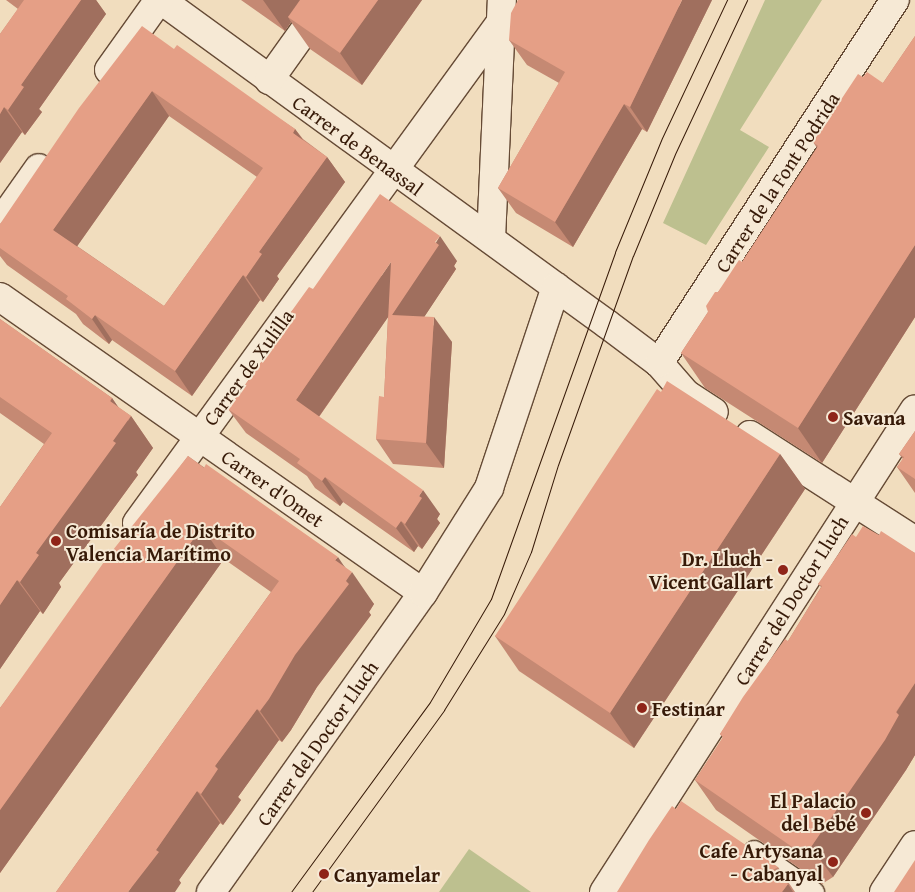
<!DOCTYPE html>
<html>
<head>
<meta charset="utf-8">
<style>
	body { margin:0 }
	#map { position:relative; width:915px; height:892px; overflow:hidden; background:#f1ddbe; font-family:"Gentium Book Plus",serif }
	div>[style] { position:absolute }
	.green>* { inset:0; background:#bdc08f }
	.roads { filter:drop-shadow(1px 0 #664b36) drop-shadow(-1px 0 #664b36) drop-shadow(0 1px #664b36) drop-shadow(0 -1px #664b36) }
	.pedestrian>* { height:21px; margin:-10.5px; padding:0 10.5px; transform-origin:10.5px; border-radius:10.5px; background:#f6e9d5 }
	.minor>* { height:28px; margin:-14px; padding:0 14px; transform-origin:14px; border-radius:14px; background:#f6e9d5 }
	.tertiary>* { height:28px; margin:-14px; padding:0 14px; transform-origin:14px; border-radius:14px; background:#f6e9d5 }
	.tram>* { height:1px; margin:-0.5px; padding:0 0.5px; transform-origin:0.5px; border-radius:0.5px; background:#371a08 }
	.wall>* { inset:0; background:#c58973 }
	.shaded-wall>* { inset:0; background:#a06f5e }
	.building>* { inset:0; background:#e59f86 }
	.dots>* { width:14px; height:14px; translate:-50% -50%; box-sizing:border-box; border:2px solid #f6e9d5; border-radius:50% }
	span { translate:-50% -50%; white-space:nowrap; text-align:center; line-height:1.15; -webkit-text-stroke:4px #f6e9d5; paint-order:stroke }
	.street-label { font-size:20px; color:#371a08 }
	.poi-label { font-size:20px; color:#371a08; font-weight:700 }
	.left { translate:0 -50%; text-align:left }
	.right { translate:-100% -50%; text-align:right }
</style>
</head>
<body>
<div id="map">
	<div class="green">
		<i style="clip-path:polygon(765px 0,822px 0,740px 130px,769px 147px,706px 245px,663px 223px)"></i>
		<i style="clip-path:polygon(469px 849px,531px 892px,439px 892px)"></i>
	</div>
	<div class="roads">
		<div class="pedestrian">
			<i style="left:754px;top:851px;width:72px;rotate:34.8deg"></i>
		</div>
		<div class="minor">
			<i style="left:161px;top:0;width:551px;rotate:36deg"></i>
			<i style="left:607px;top:324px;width:65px;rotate:36.9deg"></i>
			<i style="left:659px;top:363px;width:41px;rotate:48.9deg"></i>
			<i style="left:686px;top:394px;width:33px;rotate:33deg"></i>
			<i style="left:109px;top:70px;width:86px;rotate:-54.5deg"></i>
			<i style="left:269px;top:80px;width:98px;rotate:-54.5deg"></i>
			<i style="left:0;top:223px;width:67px;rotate:-54.7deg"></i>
			<i style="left:491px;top:239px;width:239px;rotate:-87.4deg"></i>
			<i style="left:0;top:297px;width:516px;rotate:34.98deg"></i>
			<i style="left:659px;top:363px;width:433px;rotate:-57deg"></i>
			<i style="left:750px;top:435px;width:196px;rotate:32.7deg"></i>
			<i style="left:137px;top:523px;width:619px;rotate:-54deg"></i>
			<i style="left:211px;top:892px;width:367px;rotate:-54.7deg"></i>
			<i style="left:423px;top:593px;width:124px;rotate:-57.8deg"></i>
			<i style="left:489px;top:488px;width:212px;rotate:-71.6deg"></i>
		</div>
		<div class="tertiary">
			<i style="left:604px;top:892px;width:574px;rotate:-57.22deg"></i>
			<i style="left:884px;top:892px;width:56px;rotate:-56.6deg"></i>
		</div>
	</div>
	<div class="tram">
		<i style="left:291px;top:892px;width:235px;rotate:-53.8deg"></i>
		<i style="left:430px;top:702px;width:120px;rotate:-59.4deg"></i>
		<i style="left:491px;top:599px;width:368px;rotate:-70.3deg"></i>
		<i style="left:615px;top:252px;width:123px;rotate:-67.6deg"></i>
		<i style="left:662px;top:138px;width:153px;rotate:-64.8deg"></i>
		<i style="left:312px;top:892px;width:225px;rotate:-54deg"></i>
		<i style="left:444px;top:710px;width:113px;rotate:-58deg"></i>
		<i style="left:504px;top:614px;width:68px;rotate:-66.5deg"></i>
		<i style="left:531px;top:552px;width:91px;rotate:-72.8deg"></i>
		<i style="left:558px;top:465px;width:222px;rotate:-70.3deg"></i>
		<i style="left:633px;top:256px;width:110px;rotate:-67.6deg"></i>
		<i style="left:675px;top:154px;width:170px;rotate:-64.9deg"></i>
	</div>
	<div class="wall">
		<i style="clip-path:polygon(6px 0,96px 0,106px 14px,39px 109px,42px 112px,25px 135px,22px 132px,0 163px,0 34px,18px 9px)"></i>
		<i style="clip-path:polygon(241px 0,422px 0,362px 85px,310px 49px,291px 22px,285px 31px)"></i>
		<i style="clip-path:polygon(712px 0,647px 132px,642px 129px,573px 247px,516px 213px,498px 188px,559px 83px,527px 65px,509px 40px)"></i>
		<i style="clip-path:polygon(915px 36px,915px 317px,822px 463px,705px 388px,681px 353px,708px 312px,718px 292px,742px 262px,817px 148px,813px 142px,863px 77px,883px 83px)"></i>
		<i style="clip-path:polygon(evenodd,174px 49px,295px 129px,303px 139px,327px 157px,345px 182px,277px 276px,279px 279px,263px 302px,260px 300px,192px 396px,112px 340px,109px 344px,83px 324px,76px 314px,7px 265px,0 256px,0 224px,174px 49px,169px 116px,257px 177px,164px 306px,77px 246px,169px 116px)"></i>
		<i style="clip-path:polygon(457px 261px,454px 266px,456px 269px,424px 317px,452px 342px,444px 468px,393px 464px,376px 439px,384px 397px,388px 317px,319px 417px,440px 514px,437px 519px,440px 523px,422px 549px,418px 546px,414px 552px,343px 502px,340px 506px,315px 488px,307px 476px,246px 433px,228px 409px,294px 316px,291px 312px,313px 289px)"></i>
		<i style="clip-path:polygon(0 319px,112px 398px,118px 407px,131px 416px,153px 448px,136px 472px,138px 475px,59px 583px,61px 587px,43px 614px,40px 611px,0 669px,0 507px,44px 444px,0 413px)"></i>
		<i style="clip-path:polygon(915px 431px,915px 493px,897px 467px,903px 459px,899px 454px)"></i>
		<i style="clip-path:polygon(780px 454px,805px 489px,634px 748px,519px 671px,495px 636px)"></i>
		<i style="clip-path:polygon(188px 456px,344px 566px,374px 604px,369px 612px,371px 615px,317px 687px,291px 730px,282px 742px,279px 740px,238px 797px,241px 800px,232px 813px,223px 825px,220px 823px,179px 880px,181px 883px,56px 892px,271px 592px,224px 559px,0 873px,0 708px)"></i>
		<i style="clip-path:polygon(879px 535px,915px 553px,915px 755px,906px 770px,833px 877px,822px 884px,716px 810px,695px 780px,723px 738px,720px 734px,788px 641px,821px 587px,818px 584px,856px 537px)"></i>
		<i style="clip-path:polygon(778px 867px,795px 892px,617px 892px)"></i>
	</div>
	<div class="shaded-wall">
		<i style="clip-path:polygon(81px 0,96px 0,106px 14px,39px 109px,42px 112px,25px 135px,8px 110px,21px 85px)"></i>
		<i style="clip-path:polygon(263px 0,307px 0,288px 17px,291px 22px,285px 31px)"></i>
		<i style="clip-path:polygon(378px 0,422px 0,362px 85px,340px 53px)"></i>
		<i style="clip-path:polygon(682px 0,712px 0,647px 132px,630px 107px)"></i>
		<i style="clip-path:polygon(152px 91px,169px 116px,71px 255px,53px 230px)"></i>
		<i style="clip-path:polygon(624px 104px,642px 129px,573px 247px,555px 222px)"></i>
		<i style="clip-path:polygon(4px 107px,22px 132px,0 163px,0 114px)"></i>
		<i style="clip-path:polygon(295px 129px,313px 154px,293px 133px)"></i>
		<i style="clip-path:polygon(327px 157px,345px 182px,277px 276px,279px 279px,263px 302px,246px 277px,259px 252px)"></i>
		<i style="clip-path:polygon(440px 236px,457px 261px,454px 266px,456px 269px,409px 340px,392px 315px)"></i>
		<i style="clip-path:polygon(915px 245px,915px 317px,822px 463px,798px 428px)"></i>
		<i style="clip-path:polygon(391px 262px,409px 287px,313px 425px,296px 400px)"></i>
		<i style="clip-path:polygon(243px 275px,260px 300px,192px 396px,175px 371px)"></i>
		<i style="clip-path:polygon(95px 315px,112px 340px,109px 344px,92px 319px)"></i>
		<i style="clip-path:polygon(434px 317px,452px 342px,444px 468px,426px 443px)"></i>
		<i style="clip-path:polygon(112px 398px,128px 421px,131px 416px,153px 448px,136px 472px,138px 475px,59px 583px,61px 587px,43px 614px,20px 582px,36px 553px)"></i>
		<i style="clip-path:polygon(780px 454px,805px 489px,634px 748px,610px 713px)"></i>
		<i style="clip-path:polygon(325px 477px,343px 502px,340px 506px,322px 481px)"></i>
		<i style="clip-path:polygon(423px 490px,440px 514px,437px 519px,440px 523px,422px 549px,405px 524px,419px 496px)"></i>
		<i style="clip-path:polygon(401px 521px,418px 546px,414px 552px,396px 528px)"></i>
		<i style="clip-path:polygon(202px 527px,224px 559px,0 873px,0 810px)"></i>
		<i style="clip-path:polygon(338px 557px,350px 575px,352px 572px,374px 604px,369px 612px,371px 615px,317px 687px,291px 730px,282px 742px,260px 711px,335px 560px)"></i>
		<i style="clip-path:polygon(17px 580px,40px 611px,0 669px,0 605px)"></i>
		<i style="clip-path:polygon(915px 683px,915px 755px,906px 770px,833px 877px,811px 847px)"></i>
		<i style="clip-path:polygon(257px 709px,279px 740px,238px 797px,241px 800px,223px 825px,201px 794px,215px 766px)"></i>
		<i style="clip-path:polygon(197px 791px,220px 823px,179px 880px,181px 883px,175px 892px,128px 892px,156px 850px)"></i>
		<i style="clip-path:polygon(788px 884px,793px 892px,782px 892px)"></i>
	</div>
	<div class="building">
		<i style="clip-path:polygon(24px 0,81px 0,21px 85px,24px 87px,8px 110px,4px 107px,0 114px,0 34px)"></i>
		<i style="clip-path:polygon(300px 0,378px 0,340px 53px,288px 17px)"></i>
		<i style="clip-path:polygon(518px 0,682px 0,630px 107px,624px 104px,555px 222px,498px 188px,565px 72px,509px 40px,511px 13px)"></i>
		<i style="clip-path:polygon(evenodd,142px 26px,174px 49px,177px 45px,295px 129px,293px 133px,327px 157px,259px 252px,262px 254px,246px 277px,243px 275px,175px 371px,95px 315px,92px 319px,66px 299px,68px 296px,0 248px,0 224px,79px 108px,142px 26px,152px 91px,263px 168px,164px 306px,53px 230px,152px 91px)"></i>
		<i style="clip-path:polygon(915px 36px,915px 245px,798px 428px,681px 353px,708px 312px,706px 306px,715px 292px,718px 292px,739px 260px,742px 262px,818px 146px,813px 142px,858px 74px,863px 77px,867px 72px,883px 83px)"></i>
		<i style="clip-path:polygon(380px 194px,440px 236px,435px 242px,439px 245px,392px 315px,434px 317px,426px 443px,376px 439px,379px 396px,384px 397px,391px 262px,296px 400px,423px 490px,419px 496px,422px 498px,405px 524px,401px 521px,396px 528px,325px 477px,322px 481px,297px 463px,300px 459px,228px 409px,295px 314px,291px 312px,309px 287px,313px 289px)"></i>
		<i style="clip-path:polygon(0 319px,112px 398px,110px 401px,131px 416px,113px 441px,116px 443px,36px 553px,39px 555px,20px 582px,17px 580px,0 605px,0 507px,52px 433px,0 397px)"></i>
		<i style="clip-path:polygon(667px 381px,780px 454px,610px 713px,495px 636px,657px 389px,661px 392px)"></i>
		<i style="clip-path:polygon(915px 431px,915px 479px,897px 467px,904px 457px,899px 454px)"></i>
		<i style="clip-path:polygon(188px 456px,204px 468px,206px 464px,338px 557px,335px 560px,352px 572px,346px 581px,349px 584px,295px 655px,269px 699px,260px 711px,257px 709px,215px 766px,218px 769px,210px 781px,201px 794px,197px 791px,156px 850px,159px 852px,128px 892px,56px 892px,279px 581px,202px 527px,0 810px,0 708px,109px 555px)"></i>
		<i style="clip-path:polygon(863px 526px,879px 535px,881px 531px,915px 553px,915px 683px,896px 712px,899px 715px,885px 740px,811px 847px,801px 853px,695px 780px,723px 737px,720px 734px,743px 697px,785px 639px,788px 641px,822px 586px,818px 584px,852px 534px,856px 537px)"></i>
		<i style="clip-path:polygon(681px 801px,778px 867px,770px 872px,788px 884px,782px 892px,617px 892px,649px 840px,672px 806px,676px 809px)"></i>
		<i style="clip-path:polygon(915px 860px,915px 892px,894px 892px)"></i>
	</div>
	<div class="dots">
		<i style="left:833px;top:417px;background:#8f2418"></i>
		<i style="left:56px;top:541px;background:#8f2418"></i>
		<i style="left:783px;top:570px;background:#8f2418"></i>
		<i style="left:642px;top:708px;background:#8f2418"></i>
		<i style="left:866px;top:813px;background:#8f2418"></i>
		<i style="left:833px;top:862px;background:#8f2418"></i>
		<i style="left:324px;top:874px;background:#8f2418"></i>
	</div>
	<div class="street-label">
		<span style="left:358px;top:145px;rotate:36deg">Carrer de Benassal</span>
		<span style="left:777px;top:182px;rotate:-57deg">Carrer de la Font Podrida</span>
		<span style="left:248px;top:367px;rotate:-54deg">Carrer de Xulilla</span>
		<span style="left:273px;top:488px;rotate:35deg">Carrer d'Omet</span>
		<span style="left:791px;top:600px;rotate:-58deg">Carrer del Doctor Lluch</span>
		<span style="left:317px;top:743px;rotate:-55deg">Carrer del Doctor Lluch</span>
	</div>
	<div class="poi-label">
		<span class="left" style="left:843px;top:417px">Savana</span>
		<span class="left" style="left:66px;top:542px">Comisaría de Distrito<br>Valencia Marítimo</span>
		<span class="right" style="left:773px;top:570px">Dr. Lluch -<br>Vicent Gallart</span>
		<span class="left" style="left:652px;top:708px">Festinar</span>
		<span class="right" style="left:856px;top:812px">El Palacio<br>del Bebé</span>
		<span class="right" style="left:823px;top:862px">Cafe Artysana<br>- Cabanyal</span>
		<span class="left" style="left:334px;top:874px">Canyamelar</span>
	</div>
</div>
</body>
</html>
